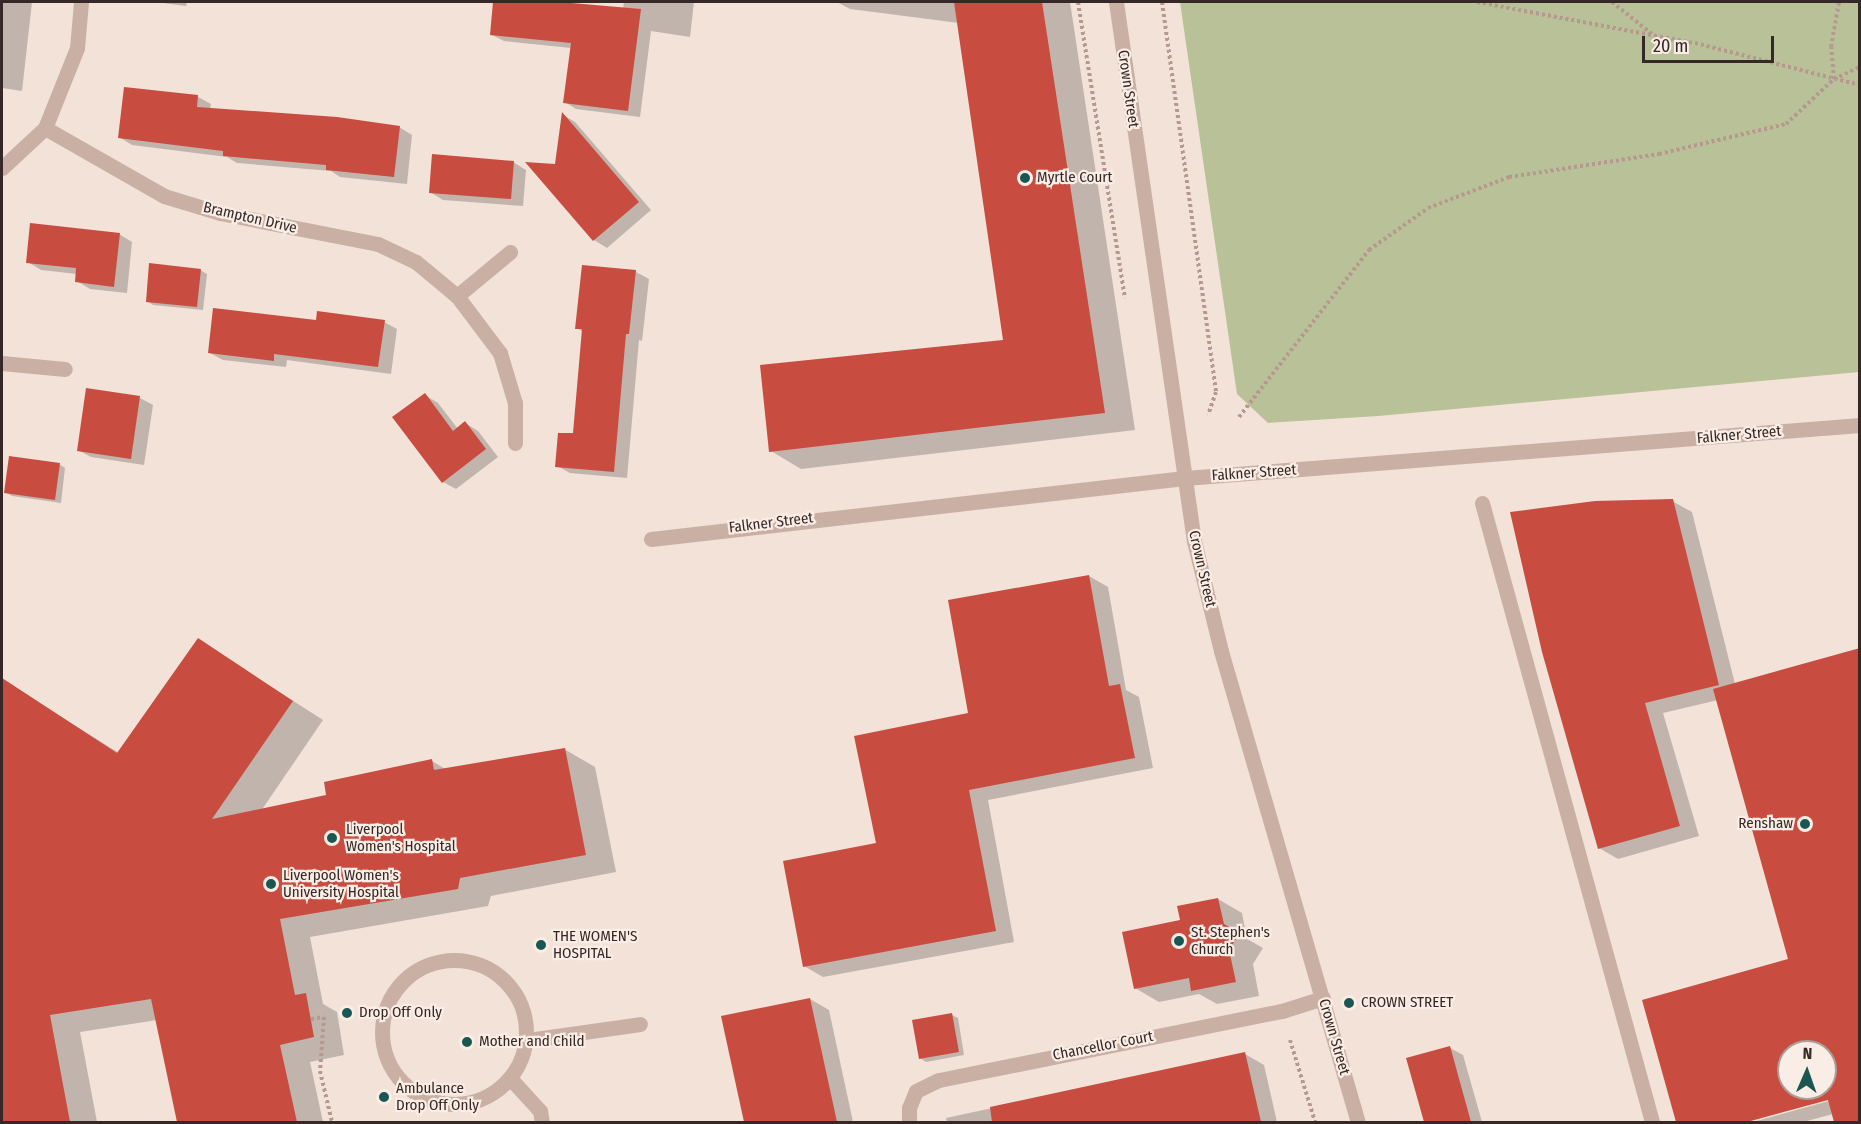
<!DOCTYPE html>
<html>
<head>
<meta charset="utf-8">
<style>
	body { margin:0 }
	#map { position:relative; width:1861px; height:1124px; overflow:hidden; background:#f2e2d8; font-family:"Fira Sans Condensed",sans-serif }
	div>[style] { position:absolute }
	.green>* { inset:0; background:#b9c198 }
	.shadow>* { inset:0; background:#0003 }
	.building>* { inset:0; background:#c84c40 }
	.path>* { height:4px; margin-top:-2px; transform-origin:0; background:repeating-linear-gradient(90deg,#b5998f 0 3px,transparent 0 6px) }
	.minor>* { height:15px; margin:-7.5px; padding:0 7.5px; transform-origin:7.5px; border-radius:7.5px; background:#cab0a4 }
	.minor>.ring { margin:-7.5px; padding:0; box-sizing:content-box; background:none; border:15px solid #cab0a4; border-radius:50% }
	.dots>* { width:16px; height:16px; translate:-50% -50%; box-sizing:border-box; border:3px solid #f9ede5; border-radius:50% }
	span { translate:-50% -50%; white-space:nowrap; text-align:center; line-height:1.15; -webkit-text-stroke:4.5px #f9ede5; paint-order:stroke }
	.street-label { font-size:15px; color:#352826 }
	.poi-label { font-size:15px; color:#352826 }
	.left { translate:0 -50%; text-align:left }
	.right { translate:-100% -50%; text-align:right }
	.frame { position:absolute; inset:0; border:3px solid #352826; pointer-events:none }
	.north { position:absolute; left:1777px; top:1040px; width:60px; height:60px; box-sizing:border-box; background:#f9ede5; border:2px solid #ab9e99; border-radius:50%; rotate:2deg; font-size:16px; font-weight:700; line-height:24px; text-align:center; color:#352826 }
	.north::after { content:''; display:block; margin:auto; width:21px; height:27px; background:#1b5752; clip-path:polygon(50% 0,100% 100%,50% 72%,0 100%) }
	.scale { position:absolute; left:1642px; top:36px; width:132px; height:27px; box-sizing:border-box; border:3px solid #352826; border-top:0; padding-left:8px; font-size:18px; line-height:21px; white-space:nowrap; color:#352826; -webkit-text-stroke:4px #f9ede5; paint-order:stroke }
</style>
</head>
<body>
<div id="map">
	<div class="green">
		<i style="clip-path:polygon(1180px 2px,1859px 2px,1859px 372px,1378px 416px,1268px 423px,1237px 394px)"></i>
	</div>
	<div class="shadow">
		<i style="clip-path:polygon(2px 2px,32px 2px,22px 91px,2px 88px)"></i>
		<i style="clip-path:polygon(155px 2px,187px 2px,186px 6px)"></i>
		<i style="clip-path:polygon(495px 2px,545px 2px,623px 9px,624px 2px,694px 2px,690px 37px,651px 31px,640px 117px,576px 109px,565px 102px,571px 48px,504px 41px,492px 35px)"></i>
		<i style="clip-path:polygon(837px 2px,1070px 2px,1135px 430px,801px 469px,771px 451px,1005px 342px,959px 23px,850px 9px)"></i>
		<i style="clip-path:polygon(198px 97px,211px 104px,210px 109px,399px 127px,412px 135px,407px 184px,340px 177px,331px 171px,237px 163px,227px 157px,132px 145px,119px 137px)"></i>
		<i style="clip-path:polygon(563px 115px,575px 122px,651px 210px,607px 248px,594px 240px,529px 164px,556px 166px)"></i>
		<i style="clip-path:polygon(513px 162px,526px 170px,523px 206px,443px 200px,430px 192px)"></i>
		<i style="clip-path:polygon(119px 234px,132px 242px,127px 293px,90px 289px,77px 281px,77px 274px,41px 270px,28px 262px)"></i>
		<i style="clip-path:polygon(200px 270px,207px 274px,203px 310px,153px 305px,147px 301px)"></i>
		<i style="clip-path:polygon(636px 272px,649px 279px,642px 341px,639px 340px,627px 478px,570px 473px,557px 466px,574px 435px,583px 332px,577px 328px)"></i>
		<i style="clip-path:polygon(317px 321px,384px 322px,397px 329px,391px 374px,287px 360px,286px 367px,223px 360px,210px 353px)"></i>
		<i style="clip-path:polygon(425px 395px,438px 403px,458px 429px,465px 423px,478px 431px,498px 457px,456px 489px,443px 482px)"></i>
		<i style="clip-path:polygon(140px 398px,153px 405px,144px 465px,91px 457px,78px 450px)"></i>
		<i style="clip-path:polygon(59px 464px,65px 468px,61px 503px,12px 496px,5px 492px)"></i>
		<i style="clip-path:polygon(evenodd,1672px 501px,1692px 512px,1735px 684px,1860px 650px,1860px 1122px,1836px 1122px,1833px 1114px,1803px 1122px,1753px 1122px,1836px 1099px,1835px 1096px,1742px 1122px,1678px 1122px,1644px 1001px,1790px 960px,1718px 700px,1663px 713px,1699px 836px,1618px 859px,1599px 848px,1672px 501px,1789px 1052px,1825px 1052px,1825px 1088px,1789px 1088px,1789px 1052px)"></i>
		<i style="clip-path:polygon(1089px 576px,1108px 587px,1126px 690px,1139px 697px,1153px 768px,988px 800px,1014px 942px,823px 977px,804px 966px,877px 845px,970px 714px)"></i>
		<i style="clip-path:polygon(198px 640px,323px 720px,261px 811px,328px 797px,432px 761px,447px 770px,564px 749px,595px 767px,616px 872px,491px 896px,488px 906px,310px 937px,323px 1004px,337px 1012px,344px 1055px,310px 1062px,323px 1122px,178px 1122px,157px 1020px,80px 1032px,97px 1122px,2px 1122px,2px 680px,119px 753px)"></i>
		<i style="clip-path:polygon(1218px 899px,1242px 913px,1247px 939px,1263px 948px,1253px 964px,1259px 996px,1217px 1004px,1199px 994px,1159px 1002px,1135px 988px,1182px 921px)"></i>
		<i style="clip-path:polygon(810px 999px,829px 1010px,853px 1122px,745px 1122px,723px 1017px)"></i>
		<i style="clip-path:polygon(952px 1015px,958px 1018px,964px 1055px,926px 1062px,920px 1058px)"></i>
		<i style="clip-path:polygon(1450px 1048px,1463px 1055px,1482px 1122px,1425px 1122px,1408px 1059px)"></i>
		<i style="clip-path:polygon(1245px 1054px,1264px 1065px,1277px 1122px,947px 1122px,946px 1118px)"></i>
	</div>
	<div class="building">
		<i style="clip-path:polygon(493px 2px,560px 2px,641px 9px,628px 111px,563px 103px,571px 43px,490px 35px)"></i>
		<i style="clip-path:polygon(954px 2px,1042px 2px,1105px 413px,769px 452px,760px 365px,1003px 340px)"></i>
		<i style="clip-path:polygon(124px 87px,198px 95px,197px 107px,337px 117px,400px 126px,394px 177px,326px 170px,326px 165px,223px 156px,223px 151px,118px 138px)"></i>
		<i style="clip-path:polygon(562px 112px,639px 202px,593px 241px,525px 162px,555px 164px)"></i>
		<i style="clip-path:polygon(432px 154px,514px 161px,511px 199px,429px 193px)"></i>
		<i style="clip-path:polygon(30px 223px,120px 233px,114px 287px,75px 282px,76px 268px,26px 263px)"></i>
		<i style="clip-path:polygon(149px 263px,201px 269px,197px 307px,146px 302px)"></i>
		<i style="clip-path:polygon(582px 265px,636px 270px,629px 334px,626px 334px,614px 472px,555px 467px,558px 433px,573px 433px,582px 329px,575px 329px)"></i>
		<i style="clip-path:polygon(213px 308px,316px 320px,317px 311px,385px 320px,378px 367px,274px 354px,274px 361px,208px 353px)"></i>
		<i style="clip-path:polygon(86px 388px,140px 396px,131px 459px,77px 451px)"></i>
		<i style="clip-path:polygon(425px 393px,453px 431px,465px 421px,486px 449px,442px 483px,392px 417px)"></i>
		<i style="clip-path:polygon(9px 456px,60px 463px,55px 500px,4px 493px)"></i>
		<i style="clip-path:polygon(1673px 499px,1719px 685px,1645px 703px,1680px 826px,1598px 849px,1542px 652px,1510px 512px,1595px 501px)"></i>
		<i style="clip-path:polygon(1089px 575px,1109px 686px,1120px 684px,1135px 758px,969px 790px,996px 931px,803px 967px,783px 861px,876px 843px,854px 736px,968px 713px,948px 600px)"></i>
		<i style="clip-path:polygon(198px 638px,293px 701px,212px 819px,326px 795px,324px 782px,432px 759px,434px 770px,565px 748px,586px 855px,460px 878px,458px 889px,280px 919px,295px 995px,306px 993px,314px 1037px,280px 1045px,297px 1122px,177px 1122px,151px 999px,50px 1015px,70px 1122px,2px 1122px,2px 678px,117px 753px)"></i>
		<i style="clip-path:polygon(evenodd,1860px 648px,1860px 1122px,1834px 1122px,1828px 1100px,1747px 1122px,1676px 1122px,1642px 1000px,1788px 959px,1713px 689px,1860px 648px,1789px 1052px,1825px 1052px,1825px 1088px,1789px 1088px,1789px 1052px)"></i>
		<i style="clip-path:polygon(1218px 898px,1224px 924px,1240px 933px,1229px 950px,1236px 982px,1191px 991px,1189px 978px,1134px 989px,1122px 932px,1180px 920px,1177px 906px)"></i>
		<i style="clip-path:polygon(810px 998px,837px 1122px,744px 1122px,721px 1016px)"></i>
		<i style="clip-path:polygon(952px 1013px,959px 1052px,919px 1059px,912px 1020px)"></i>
		<i style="clip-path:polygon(1450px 1046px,1471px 1122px,1424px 1122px,1406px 1058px)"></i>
		<i style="clip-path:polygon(1245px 1052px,1261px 1122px,992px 1122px,990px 1107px)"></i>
	</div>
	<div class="path">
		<i style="left:1078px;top:2px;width:300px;rotate:81deg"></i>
		<i style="left:1162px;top:2px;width:394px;rotate:82.1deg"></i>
		<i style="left:1216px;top:392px;width:24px;rotate:109deg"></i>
		<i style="left:1477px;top:2px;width:222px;rotate:10.7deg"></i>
		<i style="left:1695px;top:43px;width:170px;rotate:14.3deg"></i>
		<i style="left:1612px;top:2px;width:51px;rotate:38.7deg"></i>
		<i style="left:1834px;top:79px;width:32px;rotate:-95deg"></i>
		<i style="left:1831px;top:47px;width:46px;rotate:-79.9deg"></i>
		<i style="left:1239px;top:417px;width:212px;rotate:-52.1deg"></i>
		<i style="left:1369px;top:250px;width:72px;rotate:-35.4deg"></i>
		<i style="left:1428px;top:208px;width:87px;rotate:-20.9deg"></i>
		<i style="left:1509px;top:177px;width:152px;rotate:-8.7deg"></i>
		<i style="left:1659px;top:154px;width:130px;rotate:-13.3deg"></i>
		<i style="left:1786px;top:124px;width:66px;rotate:-43.2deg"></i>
		<i style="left:1834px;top:79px;width:29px;rotate:-25deg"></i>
		<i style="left:311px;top:1019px;width:13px;rotate:-9deg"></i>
		<i style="left:324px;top:1017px;width:54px;rotate:94.2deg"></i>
		<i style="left:320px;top:1071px;width:52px;rotate:76.8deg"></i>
		<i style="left:1290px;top:1040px;width:86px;rotate:73deg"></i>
	</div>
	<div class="minor">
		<i style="left:1116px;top:2px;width:545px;rotate:81.77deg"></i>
		<i style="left:1194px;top:541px;width:113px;rotate:76.2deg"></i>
		<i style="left:1221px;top:651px;width:491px;rotate:73.8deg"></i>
		<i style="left:45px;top:128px;width:137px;rotate:29.7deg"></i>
		<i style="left:164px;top:196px;width:59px;rotate:16.9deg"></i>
		<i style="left:220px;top:213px;width:161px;rotate:11.1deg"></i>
		<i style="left:378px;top:244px;width:42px;rotate:25.3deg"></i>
		<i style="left:416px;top:262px;width:53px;rotate:39.7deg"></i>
		<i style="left:457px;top:296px;width:71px;rotate:53deg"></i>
		<i style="left:500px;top:353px;width:52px;rotate:73.3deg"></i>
		<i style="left:515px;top:403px;width:40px;rotate:90deg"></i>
		<i style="left:2px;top:168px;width:59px;rotate:-42.9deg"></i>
		<i style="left:45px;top:128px;width:86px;rotate:-68.2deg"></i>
		<i style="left:77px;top:48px;width:46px;rotate:-85deg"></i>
		<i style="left:457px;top:296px;width:69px;rotate:-39.7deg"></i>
		<i style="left:2px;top:363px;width:63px;rotate:5.4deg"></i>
		<i style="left:1482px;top:503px;width:642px;rotate:74.64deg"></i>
		<i style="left:651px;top:539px;width:537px;rotate:-6.52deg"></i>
		<i style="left:1185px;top:478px;width:677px;rotate:-4.49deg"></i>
		<i class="ring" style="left:382px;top:960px;width:129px;height:129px"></i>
		<i style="left:528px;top:1040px;width:113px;rotate:-8.1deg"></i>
		<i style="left:510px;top:1078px;width:45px;rotate:47.7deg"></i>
		<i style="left:540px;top:1111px;width:11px;rotate:80deg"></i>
		<i style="left:909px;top:1122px;width:14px;rotate:-90deg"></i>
		<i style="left:909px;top:1108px;width:18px;rotate:-68deg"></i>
		<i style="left:916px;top:1091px;width:25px;rotate:-26deg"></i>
		<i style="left:939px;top:1080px;width:350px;rotate:-11.4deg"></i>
		<i style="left:1282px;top:1011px;width:43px;rotate:-17.6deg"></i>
	</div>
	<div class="dots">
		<i style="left:1025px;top:178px;background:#1b5752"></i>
		<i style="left:1805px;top:824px;background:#1b5752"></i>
		<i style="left:332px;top:838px;background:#1b5752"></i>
		<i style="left:271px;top:884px;background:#1b5752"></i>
		<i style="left:1179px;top:941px;background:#1b5752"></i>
		<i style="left:541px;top:945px;background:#1b5752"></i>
		<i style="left:1349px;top:1003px;background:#1b5752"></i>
		<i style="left:347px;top:1013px;background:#1b5752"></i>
		<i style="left:467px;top:1042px;background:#1b5752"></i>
		<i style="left:384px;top:1097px;background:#1b5752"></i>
	</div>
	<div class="street-label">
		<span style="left:1128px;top:89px;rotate:82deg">Crown Street</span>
		<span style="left:250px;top:218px;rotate:13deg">Brampton Drive</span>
		<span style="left:1739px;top:435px;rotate:-5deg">Falkner Street</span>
		<span style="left:1254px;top:473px;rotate:-4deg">Falkner Street</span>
		<span style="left:771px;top:523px;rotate:-7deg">Falkner Street</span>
		<span style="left:1202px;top:569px;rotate:77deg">Crown Street</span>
		<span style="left:1334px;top:1037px;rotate:74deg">Crown Street</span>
		<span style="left:1103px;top:1046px;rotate:-11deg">Chancellor Court</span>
	</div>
	<div class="poi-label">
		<span class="left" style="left:1037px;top:178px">Myrtle Court</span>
		<span class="right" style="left:1793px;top:824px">Renshaw</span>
		<span class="left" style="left:346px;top:838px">Liverpool<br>Women's Hospital</span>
		<span class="left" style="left:283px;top:884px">Liverpool Women's<br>University Hospital</span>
		<span class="left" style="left:1191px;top:941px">St. Stephen's<br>Church</span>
		<span class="left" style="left:553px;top:945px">THE WOMEN'S<br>HOSPITAL</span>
		<span class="left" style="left:1361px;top:1003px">CROWN STREET</span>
		<span class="left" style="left:359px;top:1013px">Drop Off Only</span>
		<span class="left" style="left:479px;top:1042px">Mother and Child</span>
		<span class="left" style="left:396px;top:1097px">Ambulance<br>Drop Off Only</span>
	</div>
	<div class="frame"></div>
	<div class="north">N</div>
	<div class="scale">20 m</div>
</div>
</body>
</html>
